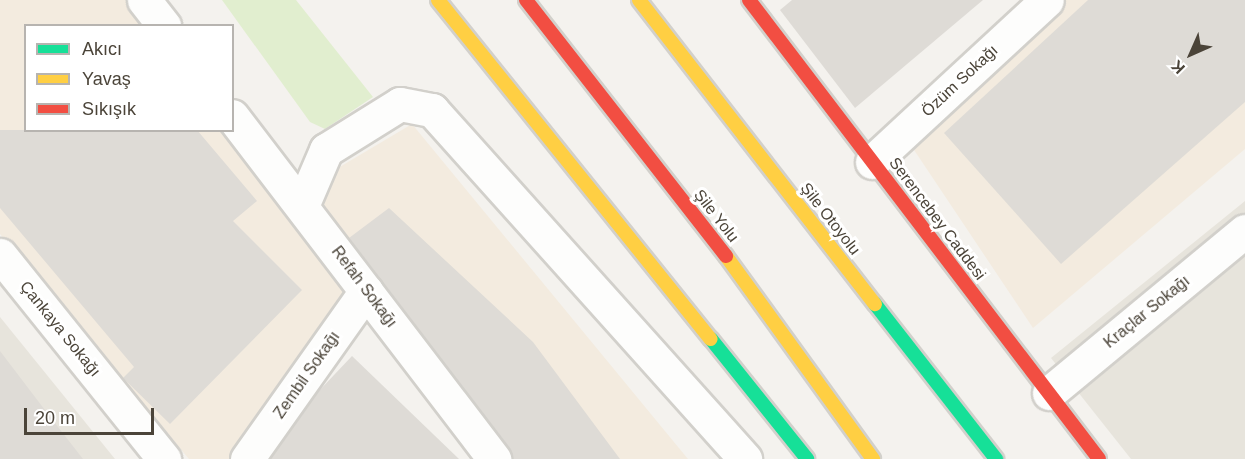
<!DOCTYPE html>
<html>
<head>
<meta charset="utf-8">
<style>
	body { margin:0 }
	#map { position:relative; width:1245px; height:459px; overflow:hidden; background:#f4f2ee; font-family:Arial,sans-serif }
	div>[style] { position:absolute }
	.residential>* { inset:0; background:#e7e4dc }
	.commercial>* { inset:0; background:#f3ebdf }
	.green>* { inset:0; background:#e1eecf }
	.building>* { inset:0; background:#dedbd6 }
	.roads { filter:drop-shadow(2px 0 #d2d0cb) drop-shadow(-2px 0 #d2d0cb) drop-shadow(0 2px #d2d0cb) drop-shadow(0 -2px #d2d0cb) }
	.street>* { height:33px; margin:-16.5px; padding:0 16.5px; transform-origin:16.5px; border-radius:16.5px; background:#fdfdfc }
	.fast>* { height:14px; margin:-7px; padding:0 7px; transform-origin:7px; border-radius:7px; background:#16e098 }
	.slow>* { height:14px; margin:-7px; padding:0 7px; transform-origin:7px; border-radius:7px; background:#ffcf43 }
	.jam>* { height:14px; margin:-7px; padding:0 7px; transform-origin:7px; border-radius:7px; background:#f24e42 }
	span { translate:-50% -50%; white-space:nowrap; text-align:center; line-height:1.15; -webkit-text-stroke:6px #fff; paint-order:stroke }
	.street-label { font-size:16px; color:#4b4439 }
	.legend { position:absolute; left:24px; top:24px; width:210px; height:108px; box-sizing:border-box; background:#fff; border:2px solid #b7b4b0; margin:0; padding:8px 10px; list-style:none; font-size:18px; color:#4b4439 }
	.legend li { display:flex; align-items:center; gap:12px; height:30px }
	.legend b { width:30px; border:2px solid #b7b4b0 }
	.north { position:absolute; left:1161px; top:24px; width:60px; height:60px; -webkit-text-stroke:4px #fff; paint-order:stroke; rotate:225deg; font-size:16px; font-weight:700; line-height:24px; text-align:center; color:#4b4439 }
	.north::after { content:''; display:block; margin:auto; width:21px; height:27px; background:#4b4439; clip-path:polygon(50% 0,100% 100%,50% 72%,0 100%) }
	.scale { position:absolute; left:24px; top:408px; width:130px; height:27px; box-sizing:border-box; border:3px solid #4b4439; border-top:0; padding-left:8px; font-size:18px; line-height:21px; white-space:nowrap; color:#4b4439; -webkit-text-stroke:4px #fff; paint-order:stroke }
</style>
</head>
<body>
<div id="map">
	<div class="residential">
		<i style="clip-path:polygon(1245px 201px,1245px 459px,1131px 459px,1051px 358px)"></i>
		<i style="clip-path:polygon(0 317px,115px 459px,0 459px)"></i>
	</div>
	<div class="commercial">
		<i style="clip-path:polygon(0 0,141px 0,163px 25px,26px 26px,26px 130px,232px 130px,301px 190px,412px 124px,688px 459px,509px 459px,371px 274px,234px 459px,189px 459px,0 234px)"></i>
		<i style="clip-path:polygon(1037px 0,1245px 0,1245px 149px,1033px 328px,896px 123px)"></i>
	</div>
	<div class="green">
		<i style="clip-path:polygon(222px 0,296px 0,373px 97px,325px 129px,310px 122px)"></i>
	</div>
	<div class="building">
		<i style="clip-path:polygon(792px 0,983px 0,855px 108px,780px 10px)"></i>
		<i style="clip-path:polygon(1088px 0,1245px 0,1245px 102px,1061px 264px,944px 133px)"></i>
		<i style="clip-path:polygon(0 130px,197px 130px,257px 201px,233px 221px,302px 290px,170px 424px,123px 378px,134px 367px,0 208px)"></i>
		<i style="clip-path:polygon(389px 208px,533px 342px,620px 459px,512px 459px,509px 448px,349px 238px)"></i>
		<i style="clip-path:polygon(0 351px,51px 418px,83px 459px,0 459px)"></i>
		<i style="clip-path:polygon(352px 356px,459px 459px,270px 459px,316px 394px)"></i>
	</div>
	<div class="roads">
		<div class="street">
			<i style="left:144px;top:0;width:33px;rotate:52deg"></i>
			<i style="left:232px;top:116px;width:432px;rotate:52.6deg"></i>
			<i style="left:872px;top:162px;width:238px;rotate:-42.8deg"></i>
			<i style="left:302px;top:206px;width:61px;rotate:-66.8deg"></i>
			<i style="left:326px;top:150px;width:87px;rotate:-31.9deg"></i>
			<i style="left:400px;top:104px;width:33px;rotate:11deg"></i>
			<i style="left:432px;top:110px;width:469px;rotate:48.1deg"></i>
			<i style="left:0;top:255px;width:262px;rotate:51.2deg"></i>
			<i style="left:1049px;top:393px;width:254px;rotate:-39.6deg"></i>
			<i style="left:247px;top:459px;width:206px;rotate:-54.7deg"></i>
		</div>
		<div class="fast">
			<i style="left:875px;top:304px;width:197px;rotate:52deg"></i>
			<i style="left:711px;top:339px;width:154px;rotate:51.3deg"></i>
		</div>
		<div class="slow">
			<i style="left:438px;top:0;width:435px;rotate:51.2deg"></i>
			<i style="left:639px;top:0;width:385px;rotate:52.2deg"></i>
			<i style="left:726px;top:256px;width:251px;rotate:54.1deg"></i>
		</div>
		<div class="jam">
			<i style="left:526px;top:0;width:325px;rotate:52deg"></i>
			<i style="left:749px;top:0;width:577px;rotate:52.67deg"></i>
		</div>
	</div>
	<div class="street-label">
		<span style="left:960px;top:81px;rotate:-43deg">Özüm Sokağı</span>
		<span style="left:716px;top:216px;rotate:52deg">Şile Yolu</span>
		<span style="left:830px;top:219px;rotate:52deg">Şile Otoyolu</span>
		<span style="left:937px;top:219px;rotate:53deg">Serencebey Caddesi</span>
		<span style="left:364px;top:287px;rotate:53deg">Refah Sokağı</span>
		<span style="left:1147px;top:312px;rotate:-39deg">Kraçlar Sokağı</span>
		<span style="left:60px;top:329px;rotate:51deg">Çankaya Sokağı</span>
		<span style="left:307px;top:375px;rotate:-55deg">Zembil Sokağı</span>
	</div>
	<ul class="legend">
	<li><b style="height:8px;background:#16e098"></b>Akıcı</li>
	<li><b style="height:8px;background:#ffcf43"></b>Yavaş</li>
	<li><b style="height:8px;background:#f24e42"></b>Sıkışık</li>
	</ul>
	<div class="north">K</div>
	<div class="scale">20 m</div>
</div>
</body>
</html>
